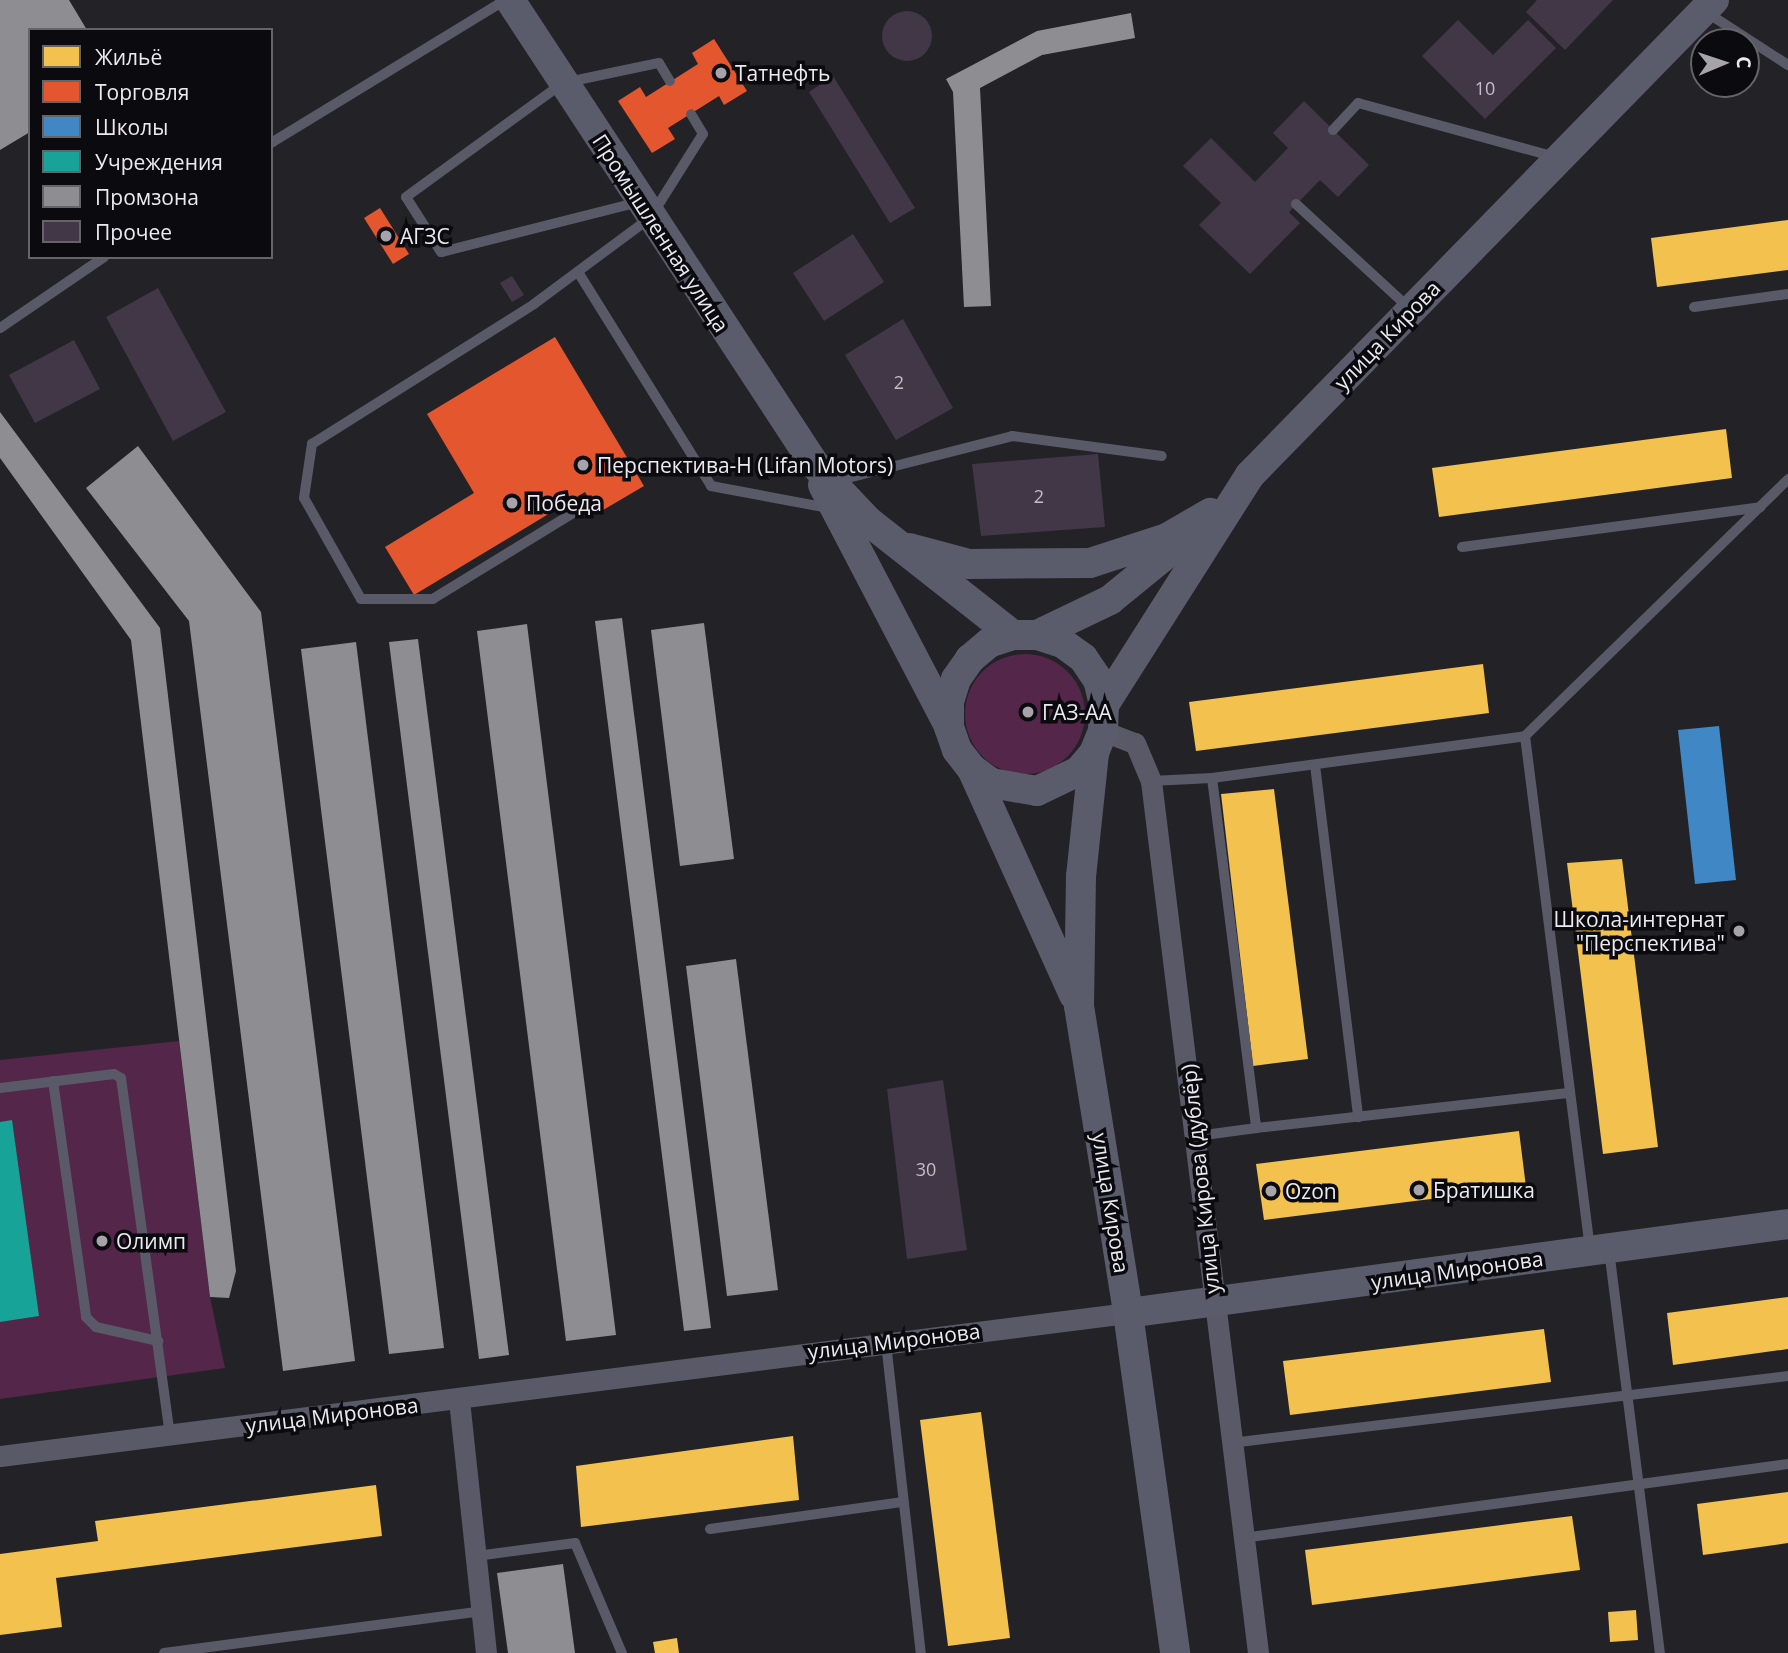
<!DOCTYPE html>
<html>
<head>
<meta charset="utf-8">
<style>
	body { margin:0 }
	#map { position:relative; width:1788px; height:1653px; overflow:hidden; background:#232227; font-family:"Open Sans",sans-serif }
	div>[style] { position:absolute }
	.green>* { inset:0; background:#53264a }
	.round { border-radius:50% }
	.homes>* { inset:0; background:#f2c14e }
	.shops>* { inset:0; background:#e4572e }
	.schools>* { inset:0; background:#3f88c5 }
	.public>* { inset:0; background:#17a398 }
	.industry>* { inset:0; background:#8d8d92 }
	.building>* { inset:0; background:#423747 }
	.lane>* { height:10px; margin:-5px; padding:0 5px; transform-origin:5px; border-radius:5px; background:#595968 }
	.street>* { height:21px; margin:-10.5px; padding:0 10.5px; transform-origin:10.5px; border-radius:10.5px; background:#595968 }
	.secondary>* { height:30px; margin:-15px; padding:0 15px; transform-origin:15px; border-radius:15px; background:#5a5c6c }
	.dots>* { width:19px; height:19px; translate:-50% -50%; box-sizing:border-box; border:4px solid #0b0a0e; border-radius:50% }
	span { translate:-50% -50%; white-space:nowrap; text-align:center; line-height:1.15; -webkit-text-stroke:7px #0b0a0e; paint-order:stroke }
	.number-label { font-size:18px; color:#c2bdc6 }
	.number-label span { -webkit-text-stroke-width:0 }
	.poi-label { font-size:21px; color:#eceaf1 }
	.left { translate:0 -50%; text-align:left }
	.right { translate:-100% -50%; text-align:right }
	.street-label { font-size:21px; color:#eceaf1 }
	.legend { position:absolute; left:28px; top:28px; width:245px; height:231px; box-sizing:border-box; background:#0b0a0e; border:2px solid #656469; margin:0; padding:9px 12px; list-style:none; font-size:21px; color:#eceaf1 }
	.legend li { display:flex; align-items:center; gap:14px; height:35px }
	.legend b { width:35px; border:2px solid #656469 }
	.north { position:absolute; left:1690px; top:28px; width:70px; height:70px; box-sizing:border-box; background:#0b0a0e; border:2px solid #656469; border-radius:50%; rotate:88deg; font-size:19px; font-weight:700; line-height:28px; text-align:center; color:#eceaf1 }
	.north::after { content:''; display:block; margin:auto; width:24px; height:32px; background:#a6a4aa; clip-path:polygon(50% 0,100% 100%,50% 72%,0 100%) }
</style>
</head>
<body>
<div id="map">
	<div class="green">
		<i class="round" style="left:965px;top:654px;width:120px;height:120px"></i>
		<i style="clip-path:polygon(179px 1041px,210px 1297px,225px 1368px,0 1399px,0 1060px)"></i>
	</div>
	<div class="homes">
		<i style="clip-path:polygon(1788px 220px,1788px 270px,1657px 287px,1651px 238px)"></i>
		<i style="clip-path:polygon(1726px 429px,1732px 478px,1439px 517px,1432px 468px)"></i>
		<i style="clip-path:polygon(1483px 664px,1489px 713px,1196px 751px,1189px 702px)"></i>
		<i style="clip-path:polygon(1274px 789px,1308px 1059px,1253px 1066px,1221px 794px)"></i>
		<i style="clip-path:polygon(1622px 859px,1658px 1147px,1603px 1154px,1567px 863px)"></i>
		<i style="clip-path:polygon(1519px 1131px,1526px 1187px,1264px 1220px,1256px 1164px)"></i>
		<i style="clip-path:polygon(1788px 1297px,1788px 1349px,1673px 1365px,1667px 1313px)"></i>
		<i style="clip-path:polygon(1544px 1329px,1551px 1382px,1290px 1415px,1283px 1361px)"></i>
		<i style="clip-path:polygon(981px 1412px,1010px 1638px,948px 1646px,920px 1420px)"></i>
		<i style="clip-path:polygon(793px 1436px,799px 1500px,581px 1527px,576px 1466px)"></i>
		<i style="clip-path:polygon(376px 1485px,382px 1536px,56px 1578px,62px 1627px,0 1635px,0 1554px,98px 1541px,95px 1521px)"></i>
		<i style="clip-path:polygon(1788px 1492px,1788px 1543px,1703px 1555px,1697px 1504px)"></i>
		<i style="clip-path:polygon(1572px 1516px,1580px 1570px,1312px 1605px,1305px 1550px)"></i>
		<i style="clip-path:polygon(1636px 1610px,1638px 1640px,1610px 1642px,1608px 1612px)"></i>
		<i style="clip-path:polygon(677px 1638px,679px 1653px,655px 1653px,653px 1642px)"></i>
	</div>
	<div class="shops">
		<i style="clip-path:polygon(714px 39px,747px 91px,724px 105px,719px 96px,668px 128px,675px 139px,652px 153px,618px 101px,640px 87px,646px 97px,698px 64px,692px 53px)"></i>
		<i style="clip-path:polygon(380px 208px,409px 254px,393px 264px,364px 218px)"></i>
		<i style="clip-path:polygon(555px 337px,644px 486px,598px 513px,585px 492px,414px 595px,385px 547px,474px 493px,427px 414px)"></i>
	</div>
	<div class="schools">
		<i style="clip-path:polygon(1719px 726px,1736px 880px,1695px 884px,1678px 730px)"></i>
	</div>
	<div class="public">
		<i style="clip-path:polygon(12px 1120px,39px 1316px,0 1322px,0 1122px)"></i>
	</div>
	<div class="industry">
		<i style="clip-path:polygon(0 0,69px 0,87px 30px,30px 30px,30px 132px,0 150px)"></i>
		<i style="clip-path:polygon(1131px 13px,1135px 38px,1042px 55px,980px 88px,991px 306px,964px 307px,953px 92px,946px 79px,1037px 31px)"></i>
		<i style="clip-path:polygon(0 412px,160px 628px,236px 1271px,229px 1298px,210px 1297px,131px 640px,0 458px)"></i>
		<i style="clip-path:polygon(138px 446px,261px 612px,355px 1361px,283px 1371px,189px 621px,86px 488px)"></i>
		<i style="clip-path:polygon(622px 618px,711px 1328px,684px 1331px,595px 621px)"></i>
		<i style="clip-path:polygon(704px 623px,734px 859px,680px 866px,651px 630px)"></i>
		<i style="clip-path:polygon(527px 624px,616px 1335px,566px 1341px,477px 631px)"></i>
		<i style="clip-path:polygon(418px 639px,509px 1355px,479px 1359px,389px 642px)"></i>
		<i style="clip-path:polygon(356px 642px,444px 1348px,389px 1354px,301px 649px)"></i>
		<i style="clip-path:polygon(736px 959px,778px 1290px,727px 1296px,686px 966px)"></i>
		<i style="clip-path:polygon(563px 1564px,575px 1653px,508px 1653px,497px 1573px)"></i>
	</div>
	<div class="building">
		<i style="clip-path:polygon(1537px 0,1613px 0,1565px 50px,1526px 12px)"></i>
		<i class="round" style="left:882px;top:11px;width:50px;height:50px"></i>
		<i style="clip-path:polygon(1458px 20px,1493px 55px,1528px 20px,1556px 48px,1485px 119px,1422px 56px)"></i>
		<i style="clip-path:polygon(833px 76px,915px 208px,890px 223px,809px 92px)"></i>
		<i style="clip-path:polygon(1304px 101px,1369px 165px,1338px 197px,1320px 180px,1289px 212px,1300px 223px,1250px 274px,1199px 225px,1221px 203px,1183px 166px,1211px 138px,1255px 182px,1288px 148px,1273px 133px)"></i>
		<i style="clip-path:polygon(853px 234px,884px 282px,824px 321px,793px 273px)"></i>
		<i style="clip-path:polygon(512px 276px,524px 295px,512px 302px,500px 283px)"></i>
		<i style="clip-path:polygon(158px 288px,226px 412px,173px 441px,106px 317px)"></i>
		<i style="clip-path:polygon(903px 319px,953px 408px,896px 440px,845px 355px)"></i>
		<i style="clip-path:polygon(74px 340px,100px 389px,35px 423px,9px 375px)"></i>
		<i style="clip-path:polygon(1098px 454px,1105px 527px,981px 536px,972px 464px)"></i>
		<i style="clip-path:polygon(943px 1080px,967px 1250px,907px 1259px,887px 1089px)"></i>
	</div>
	<div class="lane">
		<i style="left:1706px;top:12px;width:98px;rotate:32.9deg"></i>
		<i style="left:1333px;top:130px;width:37px;rotate:-47deg"></i>
		<i style="left:1358px;top:103px;width:204px;rotate:15.3deg"></i>
		<i style="left:271px;top:143px;width:274px;rotate:-31.4deg"></i>
		<i style="left:639px;top:202px;width:204px;rotate:165.8deg"></i>
		<i style="left:441px;top:252px;width:65px;rotate:-122.5deg"></i>
		<i style="left:406px;top:197px;width:194px;rotate:-36deg"></i>
		<i style="left:563px;top:83px;width:98px;rotate:-11.8deg"></i>
		<i style="left:659px;top:63px;width:21px;rotate:59deg"></i>
		<i style="left:1296px;top:204px;width:155px;rotate:42.6deg"></i>
		<i style="left:578px;top:272px;width:252px;rotate:58.1deg"></i>
		<i style="left:711px;top:486px;width:120px;rotate:10.6deg"></i>
		<i style="left:1694px;top:307px;width:95px;rotate:-7.9deg"></i>
		<i style="left:0;top:328px;width:126px;rotate:-34.3deg"></i>
		<i style="left:836px;top:481px;width:182px;rotate:-14.3deg"></i>
		<i style="left:1012px;top:436px;width:151px;rotate:7.6deg"></i>
		<i style="left:578px;top:510px;width:170px;rotate:148.5deg"></i>
		<i style="left:433px;top:599px;width:72px;rotate:180deg"></i>
		<i style="left:361px;top:599px;width:116px;rotate:-119.4deg"></i>
		<i style="left:304px;top:498px;width:55px;rotate:-81.6deg"></i>
		<i style="left:312px;top:444px;width:262px;rotate:-32.2deg"></i>
		<i style="left:534px;top:304px;width:144px;rotate:-36.6deg"></i>
		<i style="left:650px;top:218px;width:99px;rotate:-57.8deg"></i>
		<i style="left:703px;top:134px;width:23px;rotate:-121deg"></i>
		<i style="left:1462px;top:547px;width:301px;rotate:-7.6deg"></i>
		<i style="left:1525px;top:736px;width:368px;rotate:-44.3deg"></i>
		<i style="left:1315px;top:765px;width:355px;rotate:83deg"></i>
		<i style="left:1212px;top:778px;width:353px;rotate:82.8deg"></i>
		<i style="left:1256px;top:1128px;width:314px;rotate:-6.4deg"></i>
		<i style="left:1151px;top:781px;width:61px;rotate:-2.8deg"></i>
		<i style="left:1212px;top:778px;width:316px;rotate:-7.6deg"></i>
		<i style="left:1525px;top:736px;width:517px;rotate:82.78deg"></i>
		<i style="left:53px;top:1081px;width:238px;rotate:82deg"></i>
		<i style="left:86px;top:1317px;width:14px;rotate:45deg"></i>
		<i style="left:96px;top:1327px;width:64px;rotate:12.7deg"></i>
		<i style="left:0;top:1088px;width:115px;rotate:-7deg"></i>
		<i style="left:114px;top:1074px;width:8px;rotate:30deg"></i>
		<i style="left:121px;top:1078px;width:360px;rotate:82.2deg"></i>
		<i style="left:1197px;top:1136px;width:60px;rotate:-7.7deg"></i>
		<i style="left:1609px;top:1250px;width:406px;rotate:82.8deg"></i>
		<i style="left:886px;top:1343px;width:312px;rotate:83.6deg"></i>
		<i style="left:1231px;top:1443px;width:561px;rotate:-6.86deg"></i>
		<i style="left:710px;top:1529px;width:195px;rotate:-8deg"></i>
		<i style="left:1243px;top:1538px;width:550px;rotate:-7.73deg"></i>
		<i style="left:476px;top:1556px;width:100px;rotate:-7.5deg"></i>
		<i style="left:575px;top:1543px;width:120px;rotate:66.9deg"></i>
		<i style="left:164px;top:1653px;width:321px;rotate:-7.5deg"></i>
	</div>
	<div class="street">
		<i style="left:1103px;top:731px;width:34px;rotate:21deg"></i>
		<i style="left:1135px;top:743px;width:41px;rotate:67.2deg"></i>
		<i style="left:1151px;top:781px;width:879px;rotate:83deg"></i>
		<i style="left:459px;top:1400px;width:254px;rotate:83.9deg"></i>
		<i style="left:0;top:1456px;width:1137px;rotate:-7.23deg"></i>
	</div>
	<div class="secondary">
		<i style="left:510px;top:0;width:556px;rotate:56.74deg"></i>
		<i style="left:815px;top:465px;width:77px;rotate:46.6deg"></i>
		<i style="left:868px;top:521px;width:184px;rotate:38.2deg"></i>
		<i style="left:823px;top:485px;width:272px;rotate:62.4deg"></i>
		<i style="left:909px;top:548px;width:62px;rotate:14.9deg"></i>
		<i style="left:969px;top:564px;width:121px;rotate:-0.5deg"></i>
		<i style="left:1090px;top:563px;width:81px;rotate:-18deg"></i>
		<i style="left:1167px;top:538px;width:50px;rotate:-30.2deg"></i>
		<i style="left:1037px;top:635px;width:81px;rotate:-25.6deg"></i>
		<i style="left:1110px;top:600px;width:99px;rotate:-39.3deg"></i>
		<i style="left:1104px;top:705px;width:26px;rotate:-103deg"></i>
		<i style="left:1098px;top:680px;width:27px;rotate:-124deg"></i>
		<i style="left:1083px;top:658px;width:26px;rotate:-144deg"></i>
		<i style="left:1062px;top:643px;width:26px;rotate:-162deg"></i>
		<i style="left:1037px;top:635px;width:24px;rotate:180deg"></i>
		<i style="left:1013px;top:635px;width:25px;rotate:162deg"></i>
		<i style="left:989px;top:643px;width:25px;rotate:140deg"></i>
		<i style="left:970px;top:659px;width:24px;rotate:125deg"></i>
		<i style="left:956px;top:679px;width:24px;rotate:107deg"></i>
		<i style="left:949px;top:702px;width:25px;rotate:90deg"></i>
		<i style="left:949px;top:727px;width:24px;rotate:71deg"></i>
		<i style="left:957px;top:750px;width:24px;rotate:52deg"></i>
		<i style="left:972px;top:769px;width:24px;rotate:36deg"></i>
		<i style="left:991px;top:783px;width:47px;rotate:9.9deg"></i>
		<i style="left:1037px;top:791px;width:47px;rotate:-25.5deg"></i>
		<i style="left:1079px;top:771px;width:23px;rotate:-50deg"></i>
		<i style="left:1094px;top:753px;width:24px;rotate:-68deg"></i>
		<i style="left:1103px;top:731px;width:26px;rotate:-88deg"></i>
		<i style="left:1104px;top:705px;width:272px;rotate:-57.6deg"></i>
		<i style="left:1250px;top:475px;width:664px;rotate:-45.67deg"></i>
		<i style="left:1094px;top:753px;width:124px;rotate:96deg"></i>
		<i style="left:1081px;top:876px;width:130px;rotate:90.9deg"></i>
		<i style="left:1079px;top:1006px;width:311px;rotate:80.9deg"></i>
		<i style="left:1128px;top:1313px;width:343px;rotate:82.1deg"></i>
		<i style="left:972px;top:769px;width:248px;rotate:65.7deg"></i>
		<i style="left:1128px;top:1313px;width:666px;rotate:-7.68deg"></i>
	</div>
	<div class="dots">
		<i style="left:721px;top:73px;background:#a6a4aa"></i>
		<i style="left:386px;top:236px;background:#a6a4aa"></i>
		<i style="left:583px;top:465px;background:#a6a4aa"></i>
		<i style="left:512px;top:503px;background:#a6a4aa"></i>
		<i style="left:1028px;top:712px;background:#a6a4aa"></i>
		<i style="left:1739px;top:931px;background:#a6a4aa"></i>
		<i style="left:1419px;top:1190px;background:#a6a4aa"></i>
		<i style="left:1271px;top:1191px;background:#a6a4aa"></i>
		<i style="left:102px;top:1241px;background:#a6a4aa"></i>
	</div>
	<div class="number-label">
		<span style="left:1485px;top:88px">10</span>
		<span style="left:899px;top:382px">2</span>
		<span style="left:1039px;top:496px">2</span>
		<span style="left:926px;top:1169px">30</span>
	</div>
	<div class="poi-label">
		<span class="left" style="left:735px;top:73px">Татнефть</span>
		<span class="left" style="left:400px;top:236px">АГЗС</span>
		<span class="left" style="left:597px;top:465px">Перспектива-Н (Lifan Motors)</span>
		<span class="left" style="left:526px;top:503px">Победа</span>
		<span class="left" style="left:1042px;top:712px">ГАЗ-АА</span>
		<span class="right" style="left:1725px;top:931px">Школа-интернат<br>"Перспектива"</span>
		<span class="left" style="left:1433px;top:1190px">Братишка</span>
		<span class="left" style="left:1285px;top:1191px">Ozon</span>
		<span class="left" style="left:116px;top:1241px">Олимп</span>
	</div>
	<div class="street-label">
		<span style="left:661px;top:233px;rotate:57deg">Промышленная улица</span>
		<span style="left:1387px;top:335px;rotate:-46deg">улица Кирова</span>
		<span style="left:1200px;top:1179px;rotate:-96deg">улица Кирова (дублёр)</span>
		<span style="left:1111px;top:1203px;rotate:81deg">улица Кирова</span>
		<span style="left:1457px;top:1270px;rotate:-8deg">улица Миронова</span>
		<span style="left:894px;top:1341px;rotate:-7deg">улица Миронова</span>
		<span style="left:332px;top:1415px;rotate:-7deg">улица Миронова</span>
	</div>
	<ul class="legend">
	<li><b style="height:19px;background:#f2c14e"></b>Жильё</li>
	<li><b style="height:19px;background:#e4572e"></b>Торговля</li>
	<li><b style="height:19px;background:#3f88c5"></b>Школы</li>
	<li><b style="height:19px;background:#17a398"></b>Учреждения</li>
	<li><b style="height:19px;background:#8d8d92"></b>Промзона</li>
	<li><b style="height:19px;background:#423747"></b>Прочее</li>
	</ul>
	<div class="north">С</div>
</div>
</body>
</html>
